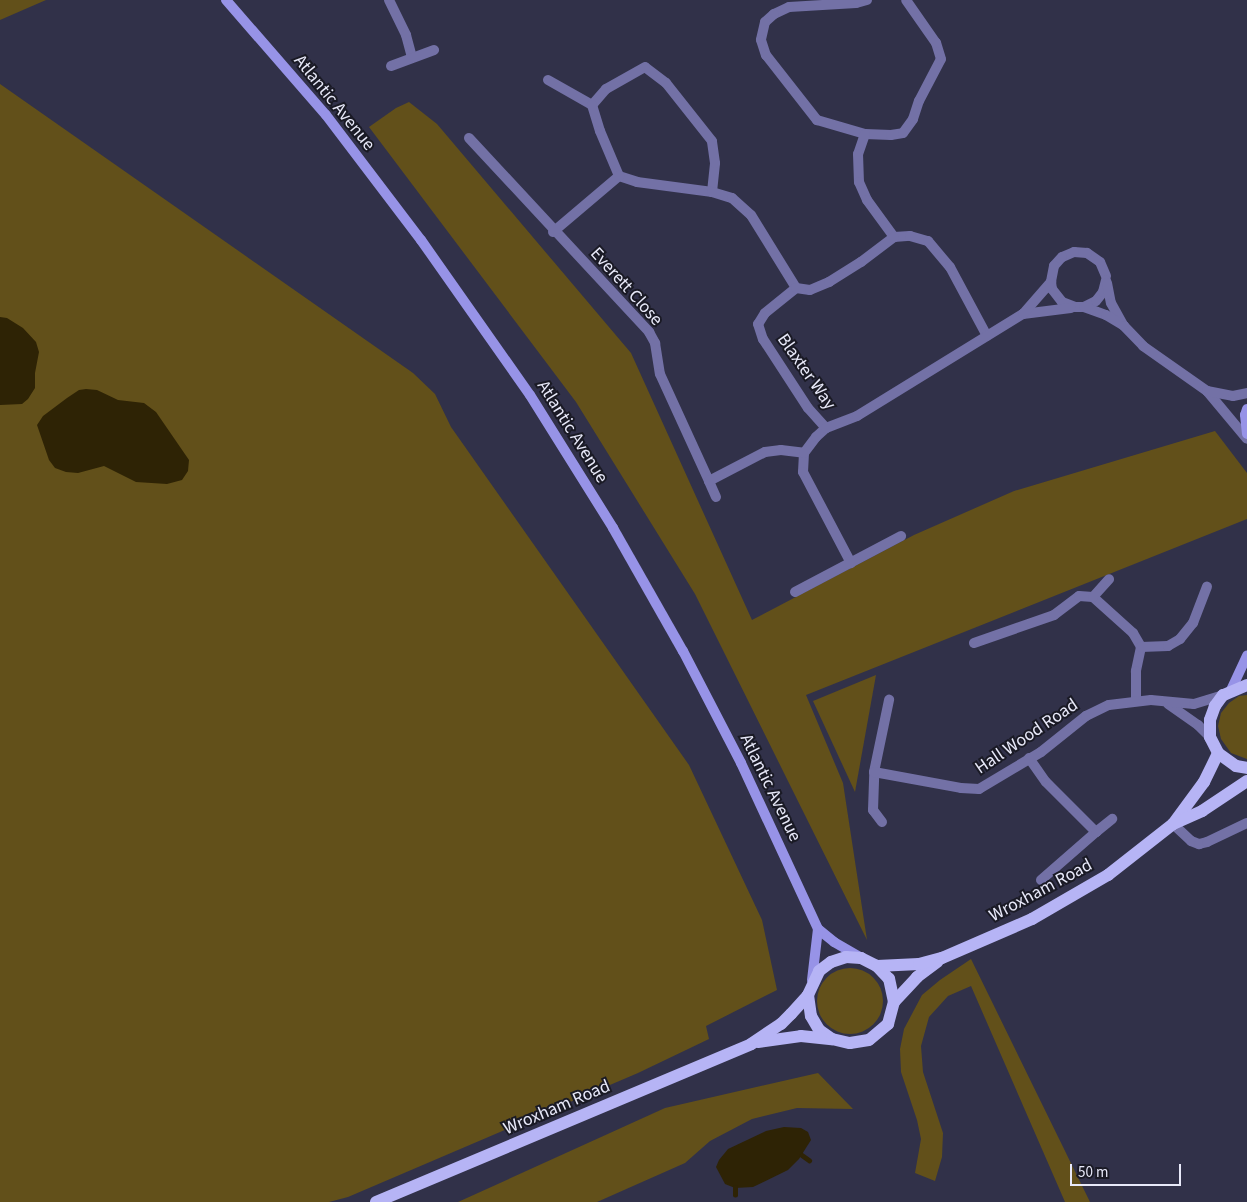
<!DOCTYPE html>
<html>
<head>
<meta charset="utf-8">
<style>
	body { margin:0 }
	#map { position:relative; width:1247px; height:1202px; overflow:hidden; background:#313149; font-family:"Source Sans 3",sans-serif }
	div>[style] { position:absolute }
	.green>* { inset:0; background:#62501a }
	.round { border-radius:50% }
	.water>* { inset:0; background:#2e2305 }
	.stream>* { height:4.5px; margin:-2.25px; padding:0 2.25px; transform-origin:2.25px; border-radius:2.25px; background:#2e2305 }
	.street>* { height:10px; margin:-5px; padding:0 5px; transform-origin:5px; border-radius:5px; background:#7371a6 }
	.secondary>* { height:10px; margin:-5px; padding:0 5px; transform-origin:5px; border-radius:5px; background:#9793e7 }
	.primary>* { height:12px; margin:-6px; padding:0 6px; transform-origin:6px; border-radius:6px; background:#b6b4f5 }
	span { translate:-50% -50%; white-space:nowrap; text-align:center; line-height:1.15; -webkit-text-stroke:4px #1a1a25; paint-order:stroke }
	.street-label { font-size:18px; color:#e8e9f9 }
	.scale { position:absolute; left:1070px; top:1164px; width:111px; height:22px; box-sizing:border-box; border:2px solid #e8e9f9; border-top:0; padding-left:6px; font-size:15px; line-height:18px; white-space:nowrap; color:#e8e9f9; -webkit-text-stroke:4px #1a1a25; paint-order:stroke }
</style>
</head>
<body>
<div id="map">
	<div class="green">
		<i style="clip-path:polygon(0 0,46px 0,0 20px)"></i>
		<i style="clip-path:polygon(0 84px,413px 373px,435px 394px,451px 427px,689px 765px,762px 920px,777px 990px,706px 1026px,709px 1039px,638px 1073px,348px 1197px,329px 1202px,0 1202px)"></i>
		<i style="clip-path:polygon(409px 102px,437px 124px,631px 353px,752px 620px,914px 535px,1014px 491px,1215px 431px,1247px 473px,1247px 519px,806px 695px,843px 783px,867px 940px,695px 594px,576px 402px,369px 127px,396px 108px)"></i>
		<i style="clip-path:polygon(876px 675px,855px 792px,813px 701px)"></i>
		<i style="clip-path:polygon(1247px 695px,1247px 759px,1231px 753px,1221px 739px,1218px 726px,1221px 713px,1229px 703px,1239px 696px)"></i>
		<i style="clip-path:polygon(971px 959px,1090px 1202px,1065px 1202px,971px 986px,948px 996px,929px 1017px,921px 1046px,923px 1072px,943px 1133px,942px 1157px,935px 1181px,915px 1173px,921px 1139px,917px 1120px,901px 1072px,900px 1049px,904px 1029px,922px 995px,940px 980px)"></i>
		<i class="round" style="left:817px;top:968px;width:66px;height:66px"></i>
		<i style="clip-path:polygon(818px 1073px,853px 1109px,797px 1108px,752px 1119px,710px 1141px,685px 1163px,597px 1202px,458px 1202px,665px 1108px)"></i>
	</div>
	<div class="water">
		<i style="clip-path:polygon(0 317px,7px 318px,23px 328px,36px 342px,39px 352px,35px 373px,35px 388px,28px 399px,22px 404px,0 405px)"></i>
		<i style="clip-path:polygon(86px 389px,97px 390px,118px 400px,144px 403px,156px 412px,189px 460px,188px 471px,182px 480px,167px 484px,136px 482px,104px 466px,78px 473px,66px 472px,55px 468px,49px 460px,37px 425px,43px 416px,67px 398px,79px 390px)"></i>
		<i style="clip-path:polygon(784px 1127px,801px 1128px,808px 1132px,811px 1140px,799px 1159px,788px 1170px,753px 1187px,735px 1188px,725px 1184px,716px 1167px,719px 1160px,728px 1149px,766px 1131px)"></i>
	</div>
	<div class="stream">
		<i style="left:802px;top:1155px;width:9px;rotate:36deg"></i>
		<i style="left:735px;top:1195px;width:7px;rotate:-90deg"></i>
	</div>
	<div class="street">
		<i style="left:389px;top:0;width:39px;rotate:64deg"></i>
		<i style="left:406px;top:35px;width:23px;rotate:75deg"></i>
		<i style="left:867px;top:0;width:11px;rotate:165deg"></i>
		<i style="left:856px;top:3px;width:67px;rotate:176.6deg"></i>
		<i style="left:789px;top:7px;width:17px;rotate:155deg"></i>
		<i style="left:774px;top:14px;width:12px;rotate:138deg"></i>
		<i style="left:765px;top:22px;width:18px;rotate:103deg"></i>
		<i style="left:761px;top:40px;width:16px;rotate:72deg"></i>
		<i style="left:766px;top:55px;width:83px;rotate:51.9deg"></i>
		<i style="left:817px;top:120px;width:50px;rotate:16.3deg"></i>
		<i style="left:865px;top:134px;width:26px;rotate:2deg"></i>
		<i style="left:891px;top:135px;width:12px;rotate:-9deg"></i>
		<i style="left:903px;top:133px;width:17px;rotate:-54deg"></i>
		<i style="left:913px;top:119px;width:19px;rotate:-72deg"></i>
		<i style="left:919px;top:101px;width:47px;rotate:-62.4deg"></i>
		<i style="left:941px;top:59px;width:17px;rotate:-107deg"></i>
		<i style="left:936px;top:43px;width:52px;rotate:-124.9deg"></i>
		<i style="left:391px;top:66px;width:46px;rotate:-20.4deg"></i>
		<i style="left:548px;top:80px;width:51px;rotate:29.6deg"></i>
		<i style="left:865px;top:134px;width:21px;rotate:109deg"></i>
		<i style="left:858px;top:154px;width:28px;rotate:88deg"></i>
		<i style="left:859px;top:182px;width:20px;rotate:66deg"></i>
		<i style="left:867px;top:200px;width:46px;rotate:53.9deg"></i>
		<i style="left:469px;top:138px;width:265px;rotate:47.1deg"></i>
		<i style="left:649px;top:332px;width:13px;rotate:61deg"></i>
		<i style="left:655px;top:343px;width:31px;rotate:81deg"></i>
		<i style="left:660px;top:374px;width:118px;rotate:65.4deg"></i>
		<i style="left:712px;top:192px;width:29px;rotate:-84deg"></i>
		<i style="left:715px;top:163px;width:22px;rotate:-98deg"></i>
		<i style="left:712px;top:141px;width:74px;rotate:-128.4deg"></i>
		<i style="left:666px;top:83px;width:26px;rotate:-143deg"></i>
		<i style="left:645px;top:67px;width:45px;rotate:150.6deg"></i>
		<i style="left:606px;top:89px;width:21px;rotate:131deg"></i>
		<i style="left:592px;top:105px;width:27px;rotate:73deg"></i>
		<i style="left:600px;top:131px;width:49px;rotate:67.1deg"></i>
		<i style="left:619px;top:176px;width:19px;rotate:18deg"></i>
		<i style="left:637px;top:182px;width:76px;rotate:7.6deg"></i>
		<i style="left:712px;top:192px;width:21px;rotate:17deg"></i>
		<i style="left:732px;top:198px;width:25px;rotate:42deg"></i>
		<i style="left:751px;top:215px;width:86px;rotate:58.3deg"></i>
		<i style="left:553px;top:232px;width:87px;rotate:-40.3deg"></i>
		<i style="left:894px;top:237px;width:16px;rotate:-4deg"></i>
		<i style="left:910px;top:236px;width:19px;rotate:16deg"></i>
		<i style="left:928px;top:241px;width:34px;rotate:50deg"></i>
		<i style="left:950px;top:267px;width:78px;rotate:61.8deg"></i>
		<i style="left:1106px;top:276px;width:15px;rotate:-113deg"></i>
		<i style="left:1100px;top:262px;width:16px;rotate:-145deg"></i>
		<i style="left:1087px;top:253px;width:13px;rotate:-176deg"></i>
		<i style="left:1074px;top:252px;width:13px;rotate:157deg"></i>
		<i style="left:1062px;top:257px;width:12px;rotate:132deg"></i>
		<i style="left:1054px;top:266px;width:16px;rotate:101deg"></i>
		<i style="left:1051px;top:282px;width:7px;rotate:82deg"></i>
		<i style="left:1052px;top:289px;width:16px;rotate:52deg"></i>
		<i style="left:1062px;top:302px;width:14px;rotate:21deg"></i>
		<i style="left:1075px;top:307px;width:9px"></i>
		<i style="left:1084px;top:307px;width:13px;rotate:-27deg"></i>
		<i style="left:1096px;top:301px;width:11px;rotate:-52deg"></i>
		<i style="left:1103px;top:292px;width:12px;rotate:-76deg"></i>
		<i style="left:1107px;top:283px;width:20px;rotate:79deg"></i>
		<i style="left:1111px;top:303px;width:25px;rotate:61deg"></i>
		<i style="left:796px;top:288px;width:40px;rotate:141deg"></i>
		<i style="left:765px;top:313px;width:13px;rotate:122deg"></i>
		<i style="left:758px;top:324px;width:16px;rotate:72deg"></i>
		<i style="left:763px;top:339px;width:82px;rotate:56.9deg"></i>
		<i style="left:808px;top:408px;width:27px;rotate:48deg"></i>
		<i style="left:796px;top:288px;width:14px;rotate:8deg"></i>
		<i style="left:810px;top:290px;width:21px;rotate:-23deg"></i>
		<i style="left:829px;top:282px;width:38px;rotate:-32deg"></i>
		<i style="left:861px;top:262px;width:41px;rotate:-37.1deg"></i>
		<i style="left:1084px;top:307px;width:23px;rotate:20deg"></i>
		<i style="left:1106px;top:315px;width:21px;rotate:31deg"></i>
		<i style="left:1124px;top:326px;width:28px;rotate:46deg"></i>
		<i style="left:1143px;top:346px;width:78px;rotate:35.1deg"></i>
		<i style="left:1207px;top:391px;width:62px;rotate:50.2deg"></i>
		<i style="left:1023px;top:314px;width:48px;rotate:-7.1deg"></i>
		<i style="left:1207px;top:391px;width:26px;rotate:11deg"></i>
		<i style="left:1233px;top:396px;width:14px;rotate:-12deg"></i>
		<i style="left:804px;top:453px;width:19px;rotate:93deg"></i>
		<i style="left:803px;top:472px;width:103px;rotate:62.2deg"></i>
		<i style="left:716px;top:497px;width:17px;rotate:-114deg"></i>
		<i style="left:709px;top:481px;width:63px;rotate:-27.4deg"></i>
		<i style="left:765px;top:452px;width:16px;rotate:-7deg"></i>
		<i style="left:781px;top:450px;width:23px;rotate:7deg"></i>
		<i style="left:804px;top:453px;width:20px;rotate:-53deg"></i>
		<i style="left:816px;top:437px;width:13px;rotate:-42deg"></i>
		<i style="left:826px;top:428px;width:33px;rotate:-21deg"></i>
		<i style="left:857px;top:416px;width:195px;rotate:-31.6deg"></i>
		<i style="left:1023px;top:314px;width:43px;rotate:-48.8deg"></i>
		<i style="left:795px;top:592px;width:120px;rotate:-27.8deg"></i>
		<i style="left:1093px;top:597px;width:54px;rotate:42deg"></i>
		<i style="left:1133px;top:633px;width:16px;rotate:60deg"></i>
		<i style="left:1141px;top:647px;width:25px;rotate:102deg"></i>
		<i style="left:1136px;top:671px;width:30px;rotate:90deg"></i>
		<i style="left:974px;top:643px;width:85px;rotate:-19.3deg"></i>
		<i style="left:1054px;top:615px;width:31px;rotate:-37deg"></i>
		<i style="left:1079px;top:596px;width:14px;rotate:4deg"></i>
		<i style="left:1093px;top:597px;width:24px;rotate:-48deg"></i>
		<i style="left:1141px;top:647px;width:27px;rotate:-2deg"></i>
		<i style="left:1168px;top:646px;width:14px;rotate:-30deg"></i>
		<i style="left:1180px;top:639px;width:21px;rotate:-51deg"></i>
		<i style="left:1193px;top:623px;width:39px;rotate:-69deg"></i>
		<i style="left:1168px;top:704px;width:37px;rotate:35deg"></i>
		<i style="left:1198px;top:725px;width:17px;rotate:45deg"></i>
		<i style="left:1029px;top:758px;width:29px;rotate:55deg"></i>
		<i style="left:1046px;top:782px;width:71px;rotate:45deg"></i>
		<i style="left:1096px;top:832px;width:73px;rotate:138.9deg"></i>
		<i style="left:874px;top:772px;width:74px;rotate:-78.2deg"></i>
		<i style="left:882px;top:822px;width:15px;rotate:-127deg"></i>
		<i style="left:873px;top:810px;width:38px;rotate:-88deg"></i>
		<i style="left:874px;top:772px;width:88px;rotate:10.4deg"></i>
		<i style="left:961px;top:788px;width:18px;rotate:3deg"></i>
		<i style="left:979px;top:789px;width:72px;rotate:-30.8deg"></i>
		<i style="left:1041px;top:752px;width:58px;rotate:-38.7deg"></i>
		<i style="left:1086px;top:716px;width:25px;rotate:-26deg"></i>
		<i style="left:1109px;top:705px;width:42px;rotate:-6.8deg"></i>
		<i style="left:1151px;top:700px;width:43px;rotate:5.3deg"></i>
		<i style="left:1194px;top:704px;width:30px;rotate:-17deg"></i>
		<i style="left:1173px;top:824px;width:25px;rotate:43deg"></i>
		<i style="left:1191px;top:841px;width:9px;rotate:21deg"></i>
		<i style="left:1199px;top:844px;width:8px;rotate:-14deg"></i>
		<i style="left:1207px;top:842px;width:44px;rotate:-25.4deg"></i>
		<i style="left:1096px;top:832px;width:21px;rotate:-39deg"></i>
	</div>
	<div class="secondary">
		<i style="left:226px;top:0;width:152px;rotate:49deg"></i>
		<i style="left:326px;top:115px;width:157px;rotate:52.8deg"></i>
		<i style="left:421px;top:240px;width:189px;rotate:54.9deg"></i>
		<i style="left:530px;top:395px;width:157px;rotate:58deg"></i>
		<i style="left:613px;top:528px;width:142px;rotate:60.4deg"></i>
		<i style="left:683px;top:651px;width:126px;rotate:62.6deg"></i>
		<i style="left:741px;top:763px;width:183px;rotate:65.1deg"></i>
		<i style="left:818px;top:929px;width:21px;rotate:39deg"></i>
		<i style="left:834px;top:942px;width:28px;rotate:30deg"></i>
		<i style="left:1247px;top:409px;width:6px;rotate:108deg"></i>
		<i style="left:1245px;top:415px;width:19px;rotate:84deg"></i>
		<i style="left:1231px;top:690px;width:38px;rotate:-65deg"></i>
		<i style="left:812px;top:980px;width:51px;rotate:-83.3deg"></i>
	</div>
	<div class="primary">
		<i style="left:1247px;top:685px;width:26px;rotate:157deg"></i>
		<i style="left:1223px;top:695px;width:14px;rotate:126deg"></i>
		<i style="left:1215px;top:706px;width:15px;rotate:110deg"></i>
		<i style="left:1210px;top:720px;width:17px;rotate:90deg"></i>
		<i style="left:1210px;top:737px;width:18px;rotate:63deg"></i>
		<i style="left:1218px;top:753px;width:22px;rotate:36deg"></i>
		<i style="left:1236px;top:766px;width:11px;rotate:10deg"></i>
		<i style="left:1173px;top:824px;width:52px;rotate:-53.6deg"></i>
		<i style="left:1204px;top:782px;width:32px;rotate:-64deg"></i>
		<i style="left:808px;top:995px;width:21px;rotate:82deg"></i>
		<i style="left:811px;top:1016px;width:16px;rotate:60deg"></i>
		<i style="left:819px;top:1030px;width:16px;rotate:35deg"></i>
		<i style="left:894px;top:1002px;width:34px;rotate:-47deg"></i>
		<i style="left:917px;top:977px;width:26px;rotate:-37deg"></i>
		<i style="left:758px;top:1042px;width:43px;rotate:-7.9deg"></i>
		<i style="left:801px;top:1036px;width:31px;rotate:6deg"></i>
		<i style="left:832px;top:1039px;width:18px;rotate:13deg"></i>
		<i style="left:850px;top:1043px;width:19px;rotate:-9deg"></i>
		<i style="left:869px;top:1040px;width:25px;rotate:-40deg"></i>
		<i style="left:888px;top:1024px;width:23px;rotate:-75deg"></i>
		<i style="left:894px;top:1002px;width:24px;rotate:-102deg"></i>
		<i style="left:889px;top:979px;width:18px;rotate:-133deg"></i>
		<i style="left:376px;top:1202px;width:407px;rotate:-22.8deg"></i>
		<i style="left:751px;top:1044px;width:36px;rotate:-34deg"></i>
		<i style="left:781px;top:1024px;width:14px;rotate:-45deg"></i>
		<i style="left:791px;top:1014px;width:25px;rotate:-48deg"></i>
		<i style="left:808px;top:995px;width:26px;rotate:-65deg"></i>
		<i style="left:819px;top:971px;width:15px;rotate:-37deg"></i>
		<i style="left:831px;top:962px;width:16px;rotate:-18deg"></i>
		<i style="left:846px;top:957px;width:15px;rotate:4deg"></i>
		<i style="left:861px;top:958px;width:18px;rotate:27deg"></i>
		<i style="left:877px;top:966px;width:42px;rotate:-2.7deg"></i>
		<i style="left:919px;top:964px;width:24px;rotate:-15deg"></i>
		<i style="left:942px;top:958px;width:98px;rotate:-23.4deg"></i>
		<i style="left:1032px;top:919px;width:88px;rotate:-30.1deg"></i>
		<i style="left:1108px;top:875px;width:83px;rotate:-38.1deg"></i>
		<i style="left:1173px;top:824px;width:32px;rotate:-24deg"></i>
		<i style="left:1202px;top:811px;width:54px;rotate:-33.7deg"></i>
	</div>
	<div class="street-label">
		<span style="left:334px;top:103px;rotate:51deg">Atlantic Avenue</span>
		<span style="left:626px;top:287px;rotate:48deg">Everett Close</span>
		<span style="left:806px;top:372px;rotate:55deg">Blaxter Way</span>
		<span style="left:572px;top:432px;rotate:58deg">Atlantic Avenue</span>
		<span style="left:1027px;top:737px;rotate:-34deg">Hall Wood Road</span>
		<span style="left:770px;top:788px;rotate:64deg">Atlantic Avenue</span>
		<span style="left:1041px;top:891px;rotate:-28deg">Wroxham Road</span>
		<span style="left:557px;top:1108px;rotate:-23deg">Wroxham Road</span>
	</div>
	<div class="scale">50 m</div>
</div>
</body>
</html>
